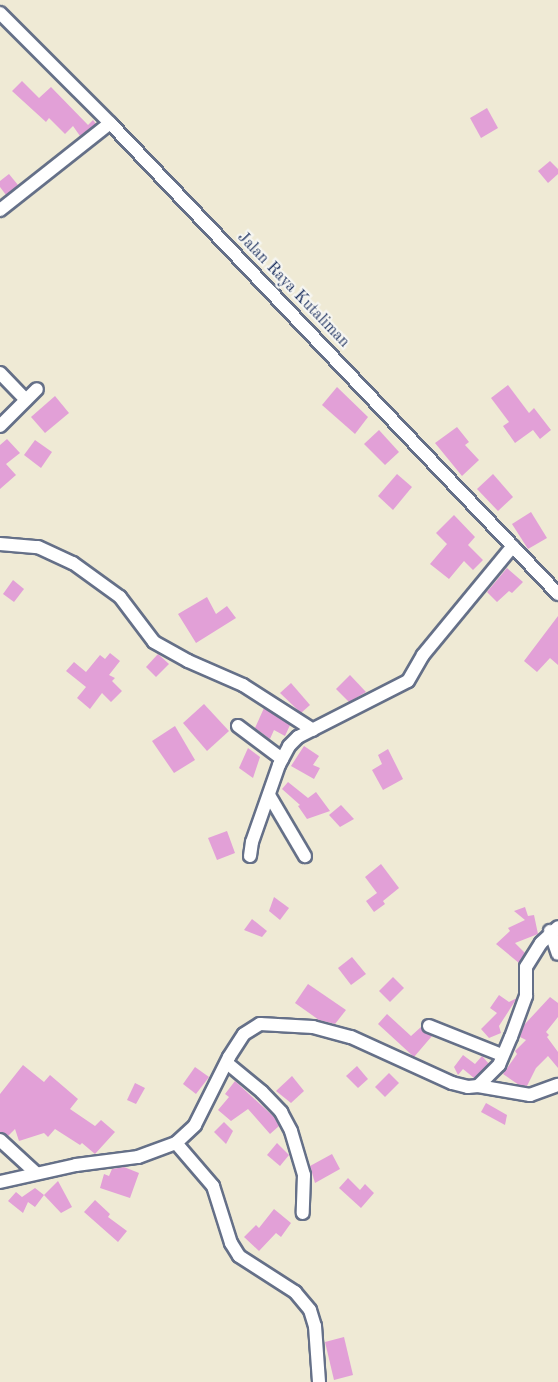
<!DOCTYPE html>
<html>
<head>
<meta charset="utf-8">
<style>
	body { margin:0 }
	#map { position:relative; width:558px; height:1382px; overflow:hidden; background:#efead5; font-family:"Old Standard TT",serif }
	div>[style] { position:absolute }
	.building>* { inset:0; background:#e2a0d7 }
	.roads { filter:drop-shadow(2px 0 #657088) drop-shadow(-2px 0 #657088) drop-shadow(0 2px #657088) drop-shadow(0 -2px #657088) }
	.minor>* { height:12px; margin:-6px; padding:0 6px; transform-origin:6px; border-radius:6px; background:#fff }
	span { translate:-50% -50%; white-space:nowrap; text-align:center; line-height:1.15; -webkit-text-stroke:4.5px #f6f6f2; paint-order:stroke }
	.street-label { font-size:16px; color:#1b2f5e }
</style>
</head>
<body>
<div id="map">
	<div class="building">
		<i style="clip-path:polygon(22px 81px,39px 98px,51px 87px,88px 125px,93px 120px,96px 124px,80px 136px,73px 126px,65px 134px,49px 118px,46px 122px,12px 91px)"></i>
		<i style="clip-path:polygon(487px 108px,498px 128px,481px 138px,470px 118px)"></i>
		<i style="clip-path:polygon(550px 161px,558px 169px,558px 174px,548px 183px,538px 171px)"></i>
		<i style="clip-path:polygon(9px 174px,18px 185px,6px 195px,0 187px,0 181px)"></i>
		<i style="clip-path:polygon(508px 385px,529px 413px,534px 408px,551px 430px,540px 439px,533px 430px,515px 443px,503px 426px,509px 422px,491px 398px)"></i>
		<i style="clip-path:polygon(337px 387px,368px 417px,355px 434px,322px 405px)"></i>
		<i style="clip-path:polygon(55px 396px,69px 413px,45px 433px,31px 417px)"></i>
		<i style="clip-path:polygon(457px 427px,469px 442px,465px 445px,479px 460px,462px 476px,435px 443px)"></i>
		<i style="clip-path:polygon(379px 430px,399px 452px,385px 465px,364px 444px)"></i>
		<i style="clip-path:polygon(7px 439px,20px 453px,6px 464px,16px 475px,0 489px,0 445px)"></i>
		<i style="clip-path:polygon(35px 440px,52px 452px,41px 468px,24px 455px)"></i>
		<i style="clip-path:polygon(397px 474px,412px 487px,393px 510px,378px 496px)"></i>
		<i style="clip-path:polygon(493px 474px,513px 497px,498px 511px,477px 489px)"></i>
		<i style="clip-path:polygon(531px 512px,547px 538px,528px 549px,512px 524px)"></i>
		<i style="clip-path:polygon(454px 515px,475px 537px,468px 545px,483px 560px,473px 570px,464px 561px,449px 579px,430px 564px,447px 544px,436px 533px)"></i>
		<i style="clip-path:polygon(507px 568px,523px 582px,512px 593px,509px 591px,497px 602px,487px 592px)"></i>
		<i style="clip-path:polygon(13px 580px,24px 589px,14px 602px,3px 594px)"></i>
		<i style="clip-path:polygon(207px 597px,216px 614px,227px 606px,236px 618px,196px 643px,178px 614px)"></i>
		<i style="clip-path:polygon(558px 616px,558px 665px,550px 658px,537px 672px,524px 661px)"></i>
		<i style="clip-path:polygon(110px 653px,120px 661px,109px 675px,115px 678px,112px 681px,122px 691px,111px 702px,102px 693px,90px 709px,77px 698px,86px 687px,66px 671px,74px 662px,86px 672px,100px 655px,105px 659px)"></i>
		<i style="clip-path:polygon(158px 654px,169px 664px,156px 677px,146px 667px)"></i>
		<i style="clip-path:polygon(350px 675px,366px 692px,349px 702px,336px 689px)"></i>
		<i style="clip-path:polygon(291px 683px,310px 705px,301px 713px,280px 693px)"></i>
		<i style="clip-path:polygon(204px 704px,229px 731px,207px 751px,183px 723px)"></i>
		<i style="clip-path:polygon(264px 708px,290px 725px,285px 736px,274px 730px,270px 739px,255px 728px)"></i>
		<i style="clip-path:polygon(175px 726px,195px 760px,174px 773px,152px 741px)"></i>
		<i style="clip-path:polygon(304px 746px,319px 756px,313px 765px,320px 768px,314px 779px,291px 766px)"></i>
		<i style="clip-path:polygon(248px 748px,260px 757px,253px 778px,239px 768px)"></i>
		<i style="clip-path:polygon(388px 749px,403px 779px,383px 790px,372px 770px,382px 764px,378px 755px)"></i>
		<i style="clip-path:polygon(288px 782px,308px 798px,316px 792px,330px 811px,307px 819px,298px 806px,300px 805px,282px 789px)"></i>
		<i style="clip-path:polygon(341px 805px,354px 819px,340px 827px,329px 815px)"></i>
		<i style="clip-path:polygon(227px 831px,235px 853px,217px 860px,208px 838px)"></i>
		<i style="clip-path:polygon(381px 864px,399px 888px,383px 901px,385px 904px,374px 912px,366px 901px,377px 893px,365px 877px)"></i>
		<i style="clip-path:polygon(274px 897px,289px 908px,280px 920px,269px 911px)"></i>
		<i style="clip-path:polygon(525px 907px,528px 916px,534px 915px,538px 934px,515px 943px,525px 953px,519px 963px,496px 944px,510px 931px,508px 928px,525px 920px,514px 911px)"></i>
		<i style="clip-path:polygon(252px 919px,267px 931px,262px 937px,244px 930px)"></i>
		<i style="clip-path:polygon(352px 957px,366px 974px,351px 985px,338px 968px)"></i>
		<i style="clip-path:polygon(393px 977px,404px 988px,390px 1002px,379px 991px)"></i>
		<i style="clip-path:polygon(308px 984px,346px 1010px,335px 1024px,319px 1020px,295px 1003px)"></i>
		<i style="clip-path:polygon(499px 995px,509px 1002px,517px 998px,499px 1026px,501px 1033px,489px 1038px,481px 1029px,497px 1013px,490px 1008px)"></i>
		<i style="clip-path:polygon(550px 997px,558px 1003px,558px 1017px,546px 1032px,549px 1035px,547px 1037px,558px 1052px,558px 1068px,548px 1056px,536px 1068px,527px 1086px,519px 1085px,503px 1074px,517px 1054px,515px 1051px,526px 1040px,520px 1037px,524px 1025px)"></i>
		<i style="clip-path:polygon(387px 1014px,411px 1036px,421px 1027px,423px 1032px,432px 1036px,414px 1057px,378px 1024px)"></i>
		<i style="clip-path:polygon(463px 1055px,475px 1064px,482px 1056px,489px 1064px,474px 1078px,463px 1069px,458px 1075px,454px 1067px)"></i>
		<i style="clip-path:polygon(23px 1065px,44px 1082px,50px 1075px,78px 1099px,70px 1109px,95px 1126px,101px 1120px,115px 1132px,95px 1154px,82px 1143px,80px 1145px,55px 1129px,48px 1137px,44px 1133px,19px 1141px,15px 1129px,8px 1136px,0 1132px,0 1094px)"></i>
		<i style="clip-path:polygon(357px 1066px,368px 1079px,358px 1088px,346px 1076px)"></i>
		<i style="clip-path:polygon(195px 1067px,209px 1077px,196px 1094px,183px 1084px)"></i>
		<i style="clip-path:polygon(389px 1073px,399px 1083px,385px 1097px,375px 1087px)"></i>
		<i style="clip-path:polygon(292px 1076px,304px 1091px,291px 1103px,276px 1091px)"></i>
		<i style="clip-path:polygon(235px 1081px,274px 1117px,279px 1126px,270px 1134px,248px 1109px,231px 1121px,218px 1110px,229px 1097px,225px 1094px)"></i>
		<i style="clip-path:polygon(135px 1083px,145px 1088px,136px 1104px,127px 1100px)"></i>
		<i style="clip-path:polygon(486px 1103px,507px 1115px,505px 1125px,481px 1112px)"></i>
		<i style="clip-path:polygon(224px 1122px,233px 1131px,226px 1144px,214px 1132px)"></i>
		<i style="clip-path:polygon(277px 1143px,289px 1155px,280px 1166px,267px 1155px)"></i>
		<i style="clip-path:polygon(332px 1154px,340px 1169px,315px 1183px,310px 1166px)"></i>
		<i style="clip-path:polygon(124px 1167px,139px 1173px,130px 1198px,100px 1188px,104px 1174px,109px 1176px,112px 1169px)"></i>
		<i style="clip-path:polygon(348px 1178px,360px 1190px,365px 1184px,374px 1193px,361px 1208px,339px 1188px)"></i>
		<i style="clip-path:polygon(58px 1181px,72px 1207px,61px 1213px,44px 1195px)"></i>
		<i style="clip-path:polygon(35px 1188px,44px 1195px,35px 1207px,28px 1202px,23px 1213px,8px 1201px,16px 1192px,22px 1197px)"></i>
		<i style="clip-path:polygon(95px 1200px,110px 1214px,108px 1217px,127px 1231px,118px 1242px,84px 1212px)"></i>
		<i style="clip-path:polygon(274px 1209px,291px 1223px,281px 1237px,276px 1233px,259px 1251px,244px 1237px,256px 1225px,259px 1228px)"></i>
		<i style="clip-path:polygon(344px 1337px,353px 1375px,334px 1380px,325px 1342px)"></i>
	</div>
	<div class="roads">
		<div class="minor">
			<i style="left:0;top:13px;width:156px;rotate:45deg"></i>
			<i style="left:110px;top:123px;width:650px;rotate:46.43deg"></i>
			<i style="left:0;top:210px;width:140px;rotate:-38.3deg"></i>
			<i style="left:0;top:373px;width:37px;rotate:46deg"></i>
			<i style="left:0;top:426px;width:52px;rotate:-45deg"></i>
			<i style="left:0;top:544px;width:38px;rotate:5deg"></i>
			<i style="left:38px;top:547px;width:38px;rotate:25deg"></i>
			<i style="left:73px;top:563px;width:58px;rotate:35.9deg"></i>
			<i style="left:120px;top:597px;width:56px;rotate:52.9deg"></i>
			<i style="left:154px;top:642px;width:39px;rotate:29deg"></i>
			<i style="left:188px;top:661px;width:60px;rotate:23.6deg"></i>
			<i style="left:243px;top:685px;width:83px;rotate:32.7deg"></i>
			<i style="left:238px;top:726px;width:55px;rotate:36.9deg"></i>
			<i style="left:269px;top:795px;width:71px;rotate:59.5deg"></i>
			<i style="left:250px;top:856px;width:14px;rotate:-82deg"></i>
			<i style="left:252px;top:842px;width:82px;rotate:-70.7deg"></i>
			<i style="left:279px;top:765px;width:21px;rotate:-62deg"></i>
			<i style="left:289px;top:746px;width:13px;rotate:-45deg"></i>
			<i style="left:298px;top:737px;width:123px;rotate:-27deg"></i>
			<i style="left:408px;top:681px;width:30px;rotate:-60deg"></i>
			<i style="left:423px;top:655px;width:141px;rotate:-50.5deg"></i>
			<i style="left:550px;top:931px;width:24px;rotate:71deg"></i>
			<i style="left:429px;top:1026px;width:79px;rotate:21.7deg"></i>
			<i style="left:227px;top:1063px;width:45px;rotate:39.6deg"></i>
			<i style="left:262px;top:1092px;width:28px;rotate:46deg"></i>
			<i style="left:281px;top:1112px;width:21px;rotate:62deg"></i>
			<i style="left:291px;top:1131px;width:46px;rotate:73.5deg"></i>
			<i style="left:304px;top:1175px;width:38px;rotate:92deg"></i>
			<i style="left:478px;top:1086px;width:53px;rotate:9.8deg"></i>
			<i style="left:530px;top:1095px;width:30px;rotate:-20deg"></i>
			<i style="left:0;top:1140px;width:49px;rotate:42.5deg"></i>
			<i style="left:176px;top:1143px;width:57px;rotate:49.3deg"></i>
			<i style="left:213px;top:1186px;width:60px;rotate:72.5deg"></i>
			<i style="left:231px;top:1243px;width:15px;rotate:58deg"></i>
			<i style="left:239px;top:1256px;width:67px;rotate:32.7deg"></i>
			<i style="left:295px;top:1292px;width:23px;rotate:50deg"></i>
			<i style="left:310px;top:1310px;width:17px;rotate:73deg"></i>
			<i style="left:315px;top:1326px;width:56px;rotate:85.9deg"></i>
			<i style="left:0;top:1182px;width:78px;rotate:-12.6deg"></i>
			<i style="left:76px;top:1165px;width:63px;rotate:-7.4deg"></i>
			<i style="left:138px;top:1157px;width:40px;rotate:-20.2deg"></i>
			<i style="left:176px;top:1143px;width:26px;rotate:-43deg"></i>
			<i style="left:195px;top:1125px;width:76px;rotate:-63.4deg"></i>
			<i style="left:229px;top:1057px;width:27px;rotate:-57deg"></i>
			<i style="left:244px;top:1034px;width:19px;rotate:-32deg"></i>
			<i style="left:260px;top:1024px;width:53px;rotate:3.2deg"></i>
			<i style="left:313px;top:1027px;width:39px;rotate:15deg"></i>
			<i style="left:351px;top:1037px;width:111px;rotate:24.5deg"></i>
			<i style="left:452px;top:1083px;width:16px;rotate:14deg"></i>
			<i style="left:468px;top:1087px;width:10px;rotate:-6deg"></i>
			<i style="left:478px;top:1086px;width:30px;rotate:-45deg"></i>
			<i style="left:499px;top:1065px;width:30px;rotate:-67deg"></i>
			<i style="left:511px;top:1037px;width:44px;rotate:-69.9deg"></i>
			<i style="left:526px;top:996px;width:29px;rotate:-90deg"></i>
			<i style="left:526px;top:967px;width:28px;rotate:-58deg"></i>
			<i style="left:541px;top:943px;width:23px;rotate:-43deg"></i>
		</div>
	</div>
	<div class="street-label">
		<span style="left:293px;top:290px;rotate:46deg">Jalan Raya Kutaliman</span>
	</div>
</div>
</body>
</html>
